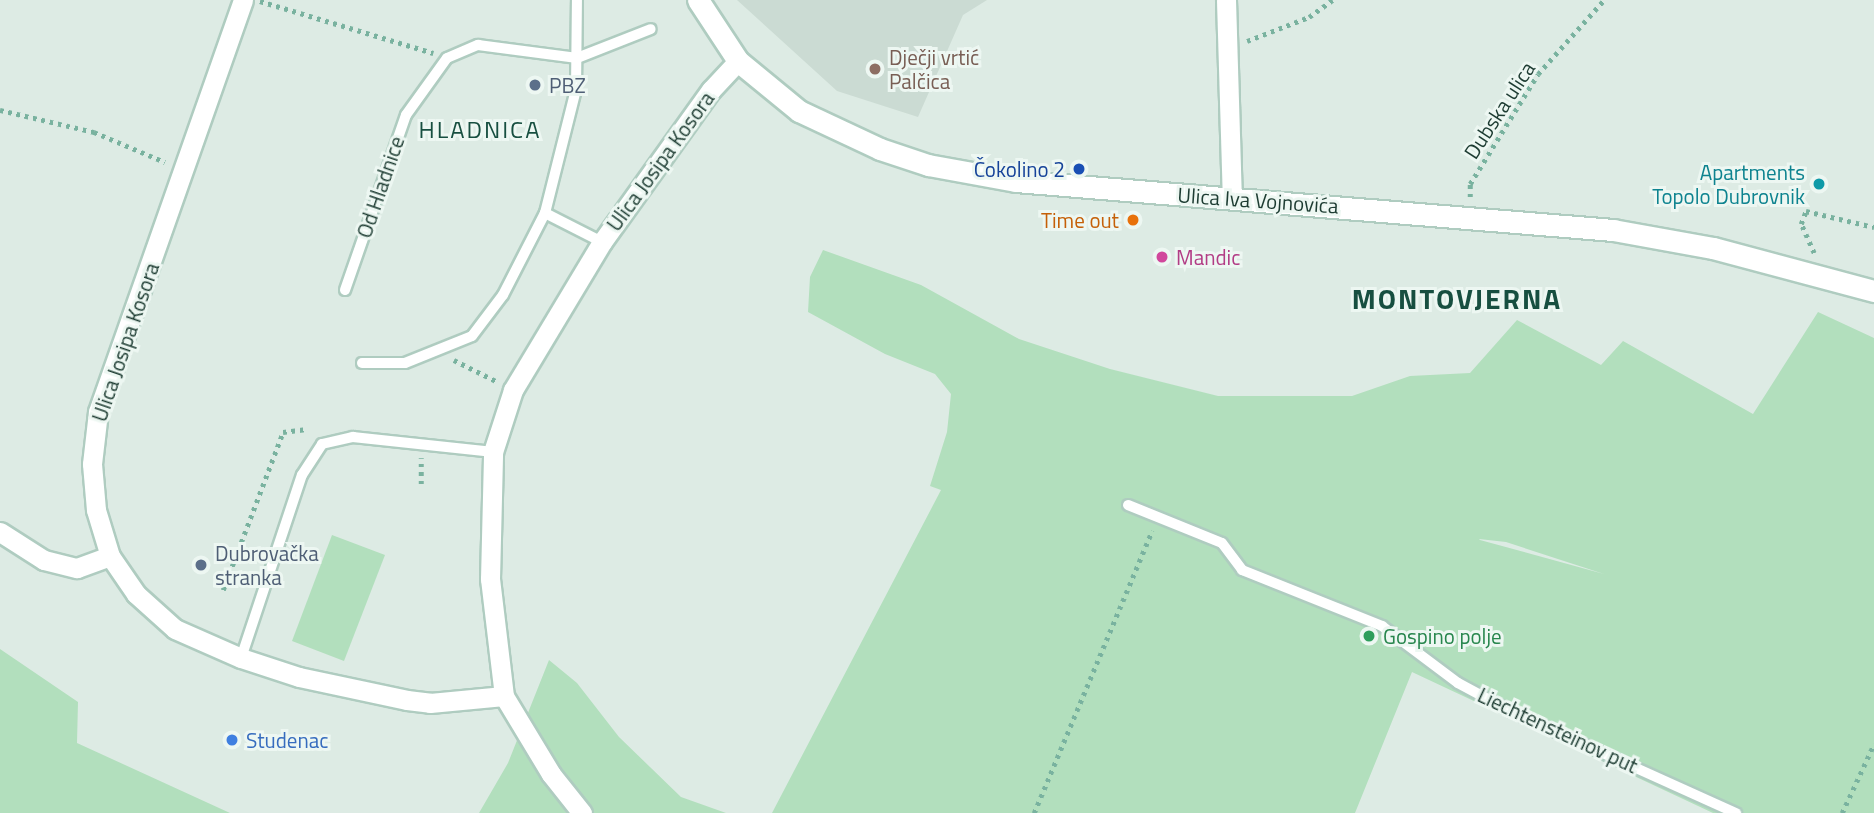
<!DOCTYPE html>
<html>
<head>
<meta charset="utf-8">
<style>
	body { margin:0 }
	#map { position:relative; width:1874px; height:813px; overflow:hidden; background:#ddebe4; font-family:"Titillium Web",sans-serif }
	div>[style] { position:absolute }
	.built>* { inset:0; background:#cbdbd3 }
	.green>* { inset:0; background:#b2dfbd }
	.path>* { height:4.5px; margin-top:-2.25px; transform-origin:0; background:repeating-linear-gradient(90deg,#79b29f 0 3.5px,transparent 0 8.5px) }
	.roads { filter:drop-shadow(2px 0 #afccc0) drop-shadow(-2px 0 #afccc0) drop-shadow(0 2px #afccc0) drop-shadow(0 -2px #afccc0) }
	.lane>* { height:10px; margin:-5px; padding:0 5px; transform-origin:5px; border-radius:5px; background:#fff }
	.street>* { height:19px; margin:-9.5px; padding:0 9.5px; transform-origin:9.5px; border-radius:9.5px; background:#fff }
	.secondary>* { height:21px; margin:-10.5px; padding:0 10.5px; transform-origin:10.5px; border-radius:10.5px; background:#fff }
	.dots>* { width:19px; height:19px; translate:-50% -50%; box-sizing:border-box; border:4px solid #edf7f2; border-radius:50% }
	span { translate:-50% -50%; white-space:nowrap; text-align:center; line-height:1.15; -webkit-text-stroke:6px #edf7f2; paint-order:stroke }
	.education-label { font-size:21px; color:#785e54 }
	.left { translate:0 -50%; text-align:left }
	.service-label { font-size:21px; color:#4e5e75 }
	.street-label { font-size:21px; color:#1d3c32 }
	.transit-label { font-size:21px; color:#164399 }
	.right { translate:-100% -50%; text-align:right }
	.culture-label { font-size:21px; color:#0d838f }
	.food-label { font-size:21px; color:#c56008 }
	.hotel-label { font-size:21px; color:#b23c85 }
	.leisure-label { font-size:21px; color:#27864d }
	.shop-label { font-size:21px; color:#366cbe }
	.quarter-label { font-size:24px; color:#174f40; letter-spacing:2px }
	.district-label { font-size:28px; color:#174f40; font-weight:700; letter-spacing:2px }
</style>
</head>
<body>
<div id="map">
	<div class="built">
		<i style="clip-path:polygon(737px 0,987px 0,963px 15px,918px 117px,837px 91px)"></i>
	</div>
	<div class="green">
		<i style="clip-path:polygon(evenodd,823px 250px,921px 285px,1019px 339px,1110px 369px,1218px 396px,1352px 396px,1410px 376px,1470px 373px,1517px 320px,1601px 365px,1623px 341px,1753px 414px,1818px 312px,1874px 338px,1874px 813px,1713px 813px,1412px 672px,1355px 813px,772px 813px,941px 490px,930px 486px,947px 432px,951px 394px,935px 374px,885px 354px,808px 312px,810px 277px,823px 250px,1479px 539px,1506px 542px,1604px 574px,1480px 540px,1479px 539px)"></i>
		<i style="clip-path:polygon(332px 535px,385px 555px,344px 661px,292px 641px)"></i>
		<i style="clip-path:polygon(0 649px,78px 702px,77px 743px,230px 813px,0 813px)"></i>
		<i style="clip-path:polygon(549px 660px,577px 683px,619px 737px,681px 797px,726px 813px,479px 813px,508px 763px)"></i>
	</div>
	<div class="path">
		<i style="left:260px;top:1px;width:181px;rotate:16.7deg"></i>
		<i style="left:1247px;top:41px;width:66px;rotate:-21.2deg"></i>
		<i style="left:1309px;top:17px;width:29px;rotate:-36deg"></i>
		<i style="left:0;top:110px;width:97px;rotate:13.2deg"></i>
		<i style="left:94px;top:132px;width:77px;rotate:22.9deg"></i>
		<i style="left:1470px;top:197px;width:13px;rotate:-90deg"></i>
		<i style="left:1470px;top:184px;width:129px;rotate:-58.3deg"></i>
		<i style="left:1538px;top:74px;width:99px;rotate:-48.3deg"></i>
		<i style="left:1814px;top:253px;width:32px;rotate:-114deg"></i>
		<i style="left:1801px;top:224px;width:14px;rotate:-69deg"></i>
		<i style="left:1806px;top:211px;width:70px;rotate:13.2deg"></i>
		<i style="left:454px;top:360px;width:47px;rotate:26.6deg"></i>
		<i style="left:421px;top:484px;width:26px;rotate:-90deg"></i>
		<i style="left:223px;top:590px;width:169px;rotate:-69.2deg"></i>
		<i style="left:283px;top:432px;width:24px;rotate:-7deg"></i>
		<i style="left:1034px;top:813px;width:306px;rotate:-67.3deg"></i>
		<i style="left:1842px;top:813px;width:76px;rotate:-65.1deg"></i>
	</div>
	<div class="roads">
		<div class="lane">
			<i style="left:545px;top:213px;width:64px;rotate:27deg"></i>
			<i style="left:345px;top:290px;width:185px;rotate:-70.8deg"></i>
			<i style="left:406px;top:115px;width:70px;rotate:-54.3deg"></i>
			<i style="left:447px;top:58px;width:34px;rotate:-23deg"></i>
			<i style="left:478px;top:45px;width:100px;rotate:7.5deg"></i>
			<i style="left:577px;top:58px;width:79px;rotate:-21.4deg"></i>
			<i style="left:362px;top:363px;width:43px"></i>
			<i style="left:405px;top:363px;width:72px;rotate:-21.9deg"></i>
			<i style="left:472px;top:336px;width:51px;rotate:-52.9deg"></i>
			<i style="left:503px;top:295px;width:92px;rotate:-62.9deg"></i>
			<i style="left:545px;top:213px;width:127px;rotate:-75.9deg"></i>
			<i style="left:576px;top:90px;width:90px;rotate:-89.4deg"></i>
			<i style="left:1128px;top:505px;width:101px;rotate:22deg"></i>
			<i style="left:1222px;top:543px;width:34px;rotate:53deg"></i>
			<i style="left:1242px;top:570px;width:151px;rotate:21.8deg"></i>
			<i style="left:1382px;top:626px;width:95px;rotate:36.9deg"></i>
			<i style="left:1458px;top:683px;width:61px;rotate:28.2deg"></i>
			<i style="left:1512px;top:712px;width:246px;rotate:24.3deg"></i>
			<i style="left:241px;top:658px;width:193px;rotate:-71.6deg"></i>
			<i style="left:302px;top:475px;width:37px;rotate:-57deg"></i>
			<i style="left:322px;top:444px;width:32px;rotate:-13deg"></i>
			<i style="left:353px;top:437px;width:141px;rotate:6.1deg"></i>
		</div>
		<div class="street">
			<i style="left:243px;top:0;width:437px;rotate:109.4deg"></i>
			<i style="left:98px;top:412px;width:52px;rotate:96.6deg"></i>
			<i style="left:92px;top:464px;width:46px;rotate:85deg"></i>
			<i style="left:96px;top:510px;width:48px;rotate:73.1deg"></i>
			<i style="left:110px;top:556px;width:46px;rotate:55.6deg"></i>
			<i style="left:136px;top:594px;width:52px;rotate:41.9deg"></i>
			<i style="left:175px;top:629px;width:72px;rotate:23.7deg"></i>
			<i style="left:241px;top:658px;width:61px;rotate:18.1deg"></i>
			<i style="left:299px;top:677px;width:110px;rotate:12deg"></i>
			<i style="left:407px;top:700px;width:23px;rotate:7deg"></i>
			<i style="left:430px;top:703px;width:74px;rotate:-5.4deg"></i>
			<i style="left:1226px;top:0;width:198px;rotate:88.3deg"></i>
			<i style="left:0;top:532px;width:52px;rotate:32.5deg"></i>
			<i style="left:44px;top:560px;width:34px;rotate:14deg"></i>
			<i style="left:77px;top:568px;width:35px;rotate:-20deg"></i>
			<i style="left:582px;top:813px;width:50px;rotate:-128.5deg"></i>
			<i style="left:551px;top:774px;width:91px;rotate:-121.1deg"></i>
			<i style="left:504px;top:696px;width:118px;rotate:-96.8deg"></i>
			<i style="left:490px;top:579px;width:127px;rotate:-88.6deg"></i>
			<i style="left:493px;top:452px;width:65px;rotate:-72.1deg"></i>
			<i style="left:513px;top:390px;width:173px;rotate:-59deg"></i>
			<i style="left:602px;top:242px;width:187px;rotate:-54.4deg"></i>
			<i style="left:711px;top:90px;width:40px;rotate:-47deg"></i>
		</div>
		<div class="secondary">
			<i style="left:698px;top:0;width:73px;rotate:56.7deg"></i>
			<i style="left:738px;top:61px;width:79px;rotate:39.3deg"></i>
			<i style="left:799px;top:111px;width:89px;rotate:25.1deg"></i>
			<i style="left:880px;top:149px;width:51px;rotate:18.4deg"></i>
			<i style="left:928px;top:165px;width:89px;rotate:10.3deg"></i>
			<i style="left:1016px;top:181px;width:599px;rotate:4.69deg"></i>
			<i style="left:1613px;top:230px;width:102px;rotate:10.2deg"></i>
			<i style="left:1713px;top:248px;width:167px;rotate:15deg"></i>
		</div>
	</div>
	<div class="dots">
		<i style="left:875px;top:69px;background:#8d6e63"></i>
		<i style="left:535px;top:85px;background:#5c6f8a"></i>
		<i style="left:1079px;top:169px;background:#1a4fb4"></i>
		<i style="left:1819px;top:184px;background:#0f9aa8"></i>
		<i style="left:1133px;top:220px;background:#e8710a"></i>
		<i style="left:1162px;top:257px;background:#d1479c"></i>
		<i style="left:201px;top:565px;background:#5c6f8a"></i>
		<i style="left:1369px;top:636px;background:#2e9e5b"></i>
		<i style="left:232px;top:740px;background:#3f7fe0"></i>
	</div>
	<div class="education-label">
		<span class="left" style="left:889px;top:69px">Dječji vrtić<br>Palčica</span>
	</div>
	<div class="service-label">
		<span class="left" style="left:549px;top:85px">PBZ</span>
		<span class="left" style="left:215px;top:565px">Dubrovačka<br>stranka</span>
	</div>
	<div class="street-label">
		<span style="left:1499px;top:110px;rotate:-57deg">Dubska ulica</span>
		<span style="left:660px;top:161px;rotate:-54deg">Ulica Josipa Kosora</span>
		<span style="left:380px;top:187px;rotate:-71deg">Od Hladnice</span>
		<span style="left:1258px;top:200px;rotate:4deg">Ulica Iva Vojnovića</span>
		<span style="left:125px;top:342px;rotate:-71deg">Ulica Josipa Kosora</span>
		<span style="left:1558px;top:730px;rotate:25deg">Liechtensteinov put</span>
	</div>
	<div class="transit-label">
		<span class="right" style="left:1065px;top:169px">Čokolino 2</span>
	</div>
	<div class="culture-label">
		<span class="right" style="left:1805px;top:184px">Apartments<br>Topolo Dubrovnik</span>
	</div>
	<div class="food-label">
		<span class="right" style="left:1119px;top:220px">Time out</span>
	</div>
	<div class="hotel-label">
		<span class="left" style="left:1176px;top:257px">Mandic</span>
	</div>
	<div class="leisure-label">
		<span class="left" style="left:1383px;top:636px">Gospino polje</span>
	</div>
	<div class="shop-label">
		<span class="left" style="left:246px;top:740px">Studenac</span>
	</div>
	<div class="quarter-label">
		<span style="left:480px;top:130px">HLADNICA</span>
	</div>
	<div class="district-label">
		<span style="left:1457px;top:299px">MONTOVJERNA</span>
	</div>
</div>
</body>
</html>
